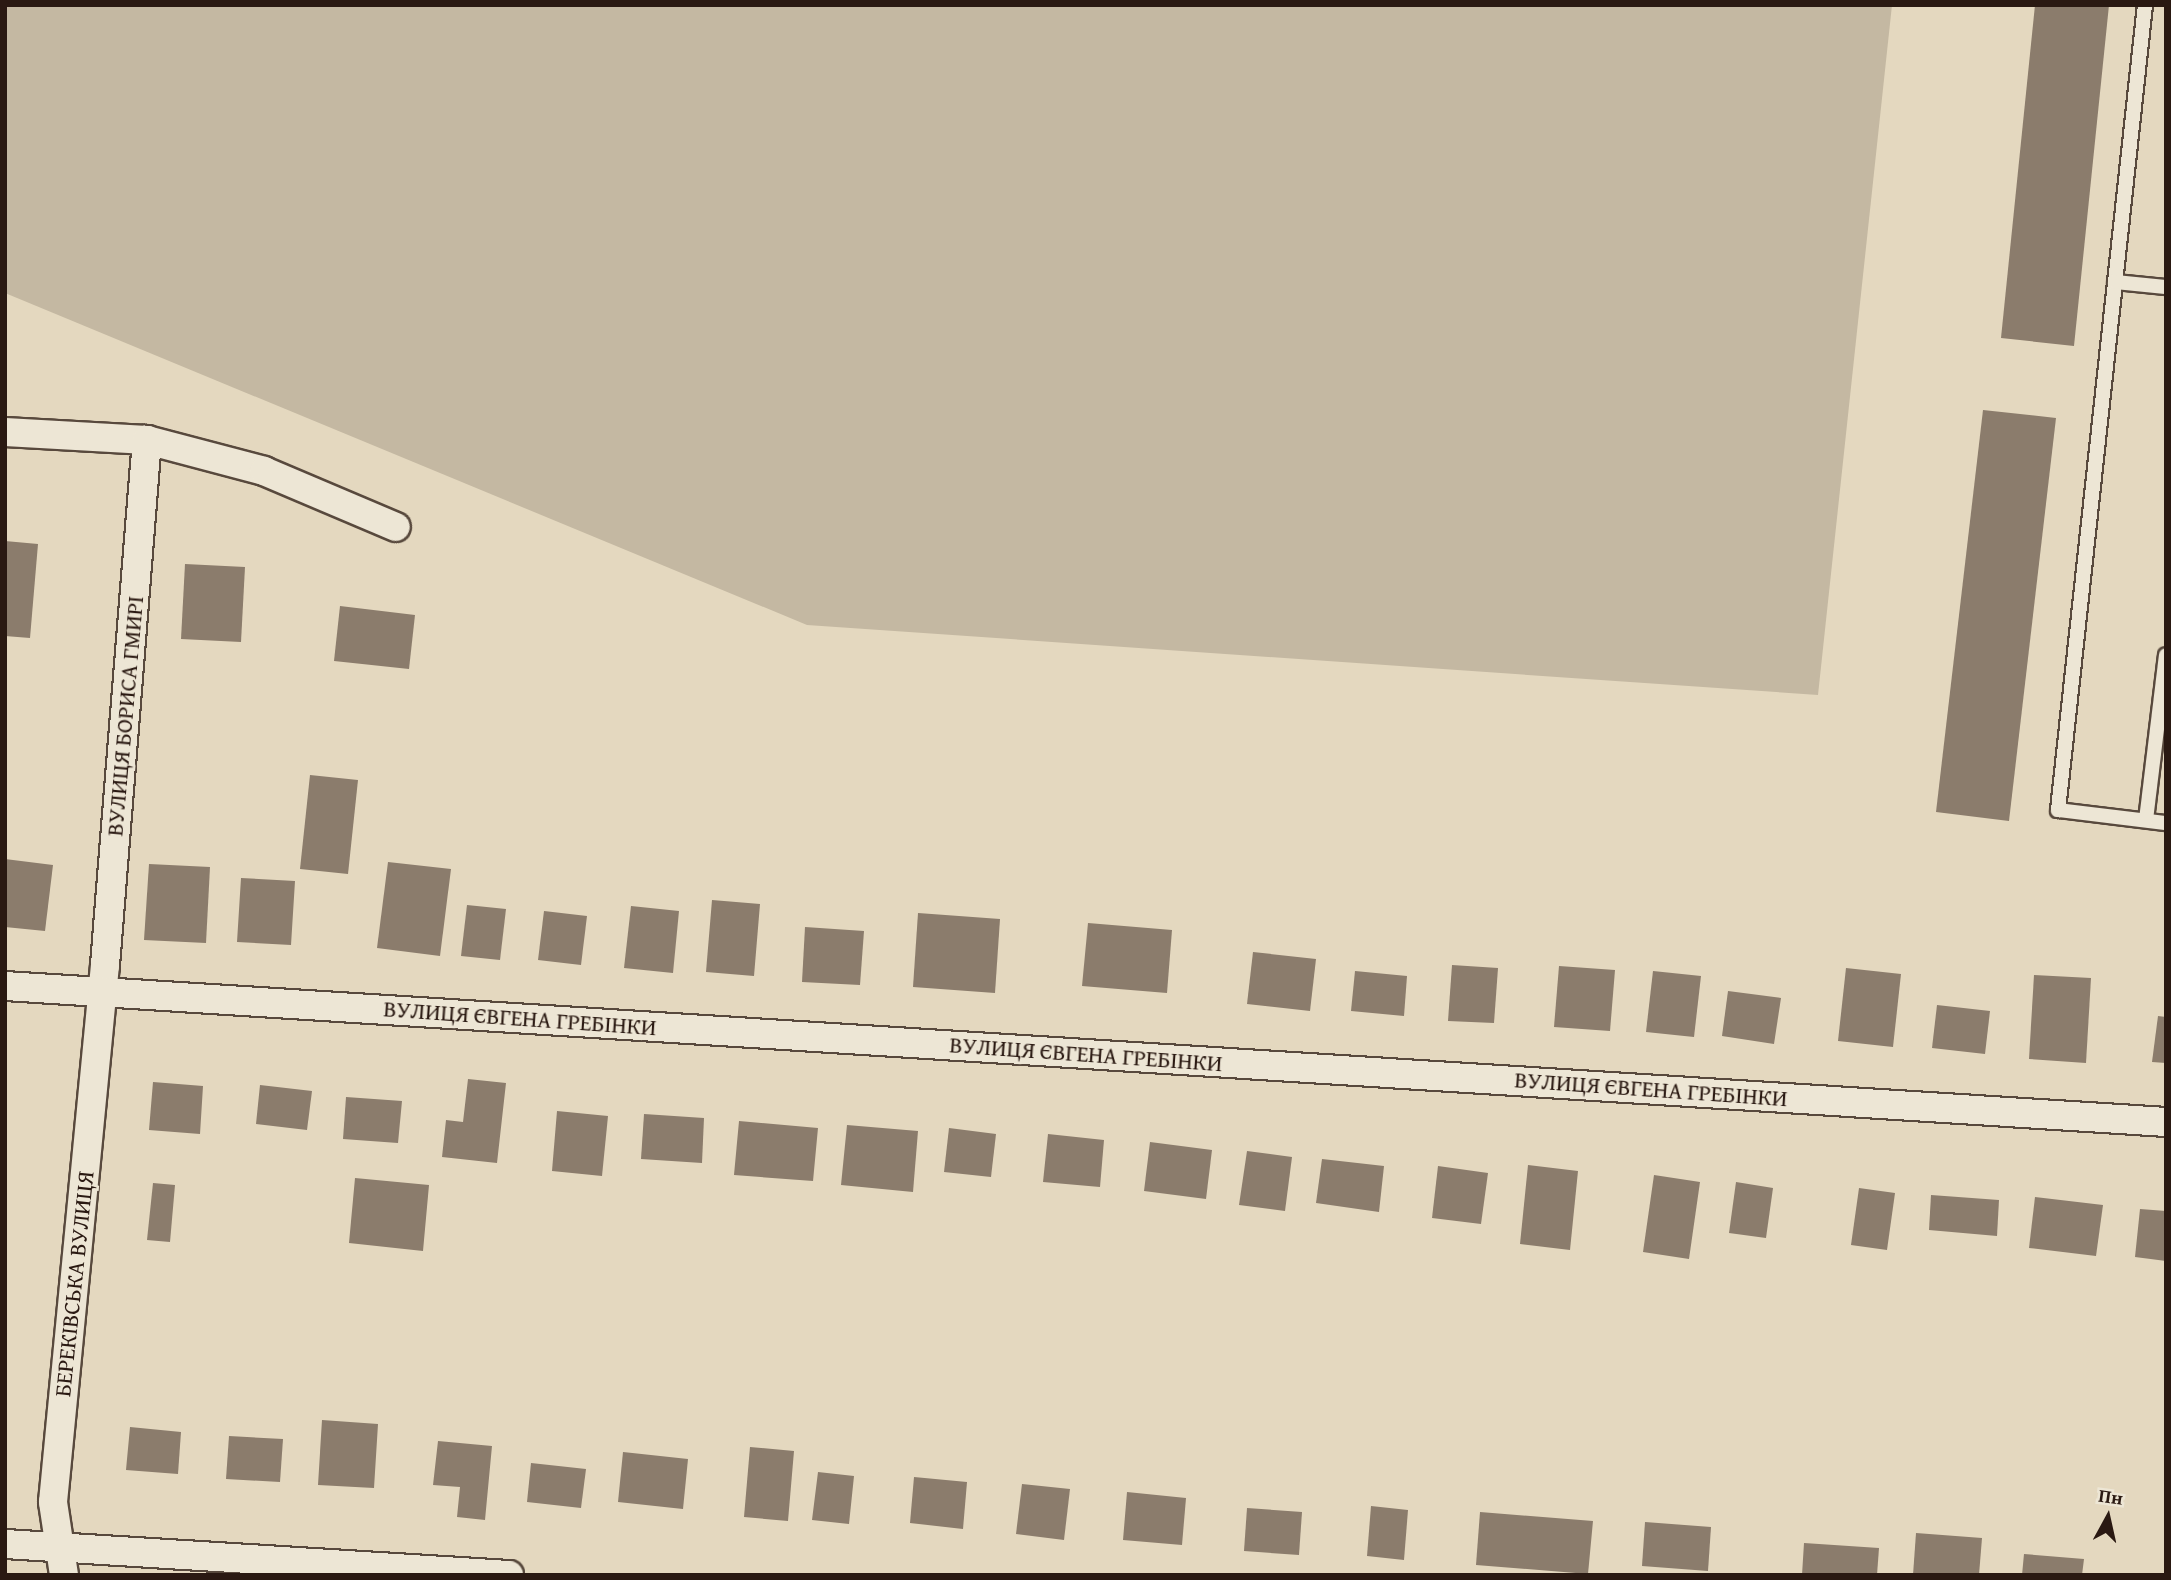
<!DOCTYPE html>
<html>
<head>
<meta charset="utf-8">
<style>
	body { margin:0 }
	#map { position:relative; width:2171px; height:1580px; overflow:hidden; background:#e4d8bf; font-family:"Gentium Book Plus",serif }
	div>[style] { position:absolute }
	.green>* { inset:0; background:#c4b8a2 }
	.building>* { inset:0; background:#8b7c6c }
	.roads { filter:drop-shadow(2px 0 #58493d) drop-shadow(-2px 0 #58493d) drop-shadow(0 2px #58493d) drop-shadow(0 -2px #58493d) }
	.lane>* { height:14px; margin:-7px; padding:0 7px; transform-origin:7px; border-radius:7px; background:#ede6d5 }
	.street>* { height:28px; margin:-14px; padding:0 14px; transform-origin:14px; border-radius:14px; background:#ede6d5 }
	span { translate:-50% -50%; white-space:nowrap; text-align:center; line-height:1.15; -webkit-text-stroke:5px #ede6d5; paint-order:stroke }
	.street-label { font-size:23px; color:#2a1912 }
	.frame { position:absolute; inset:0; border:7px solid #2a1912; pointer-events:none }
	.north { position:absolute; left:2073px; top:1482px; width:70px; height:70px; -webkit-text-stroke:5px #ede6d5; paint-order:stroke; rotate:8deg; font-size:19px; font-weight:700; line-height:28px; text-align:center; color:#2a1912 }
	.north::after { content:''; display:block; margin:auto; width:24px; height:32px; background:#2a1912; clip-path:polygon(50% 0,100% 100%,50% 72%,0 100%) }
</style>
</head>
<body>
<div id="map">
	<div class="green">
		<i style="clip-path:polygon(5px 5px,1892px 5px,1818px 695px,807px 625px,5px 293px)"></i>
	</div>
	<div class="building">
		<i style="clip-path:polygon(2035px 5px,2109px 5px,2074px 346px,2001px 338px)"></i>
		<i style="clip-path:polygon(1983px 410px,2056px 418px,2009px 821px,1936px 812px)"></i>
		<i style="clip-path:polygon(5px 541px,38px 544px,30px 638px,5px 636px)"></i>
		<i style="clip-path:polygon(185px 564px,245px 567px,241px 642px,181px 639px)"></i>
		<i style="clip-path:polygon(340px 606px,415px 615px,409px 669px,334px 661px)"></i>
		<i style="clip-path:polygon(310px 775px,358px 780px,348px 874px,300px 869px)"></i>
		<i style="clip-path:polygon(5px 859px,53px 865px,45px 931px,5px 927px)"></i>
		<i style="clip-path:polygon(388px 862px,451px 869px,440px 956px,377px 948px)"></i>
		<i style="clip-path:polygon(149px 864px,210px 867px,206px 943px,144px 940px)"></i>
		<i style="clip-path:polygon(241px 878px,295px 881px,291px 945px,237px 942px)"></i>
		<i style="clip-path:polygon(712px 900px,760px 904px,754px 976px,706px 972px)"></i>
		<i style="clip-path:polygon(467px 905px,506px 909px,500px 960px,461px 956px)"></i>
		<i style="clip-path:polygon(631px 906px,679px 911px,673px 973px,624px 968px)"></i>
		<i style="clip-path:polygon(544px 911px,587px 916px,581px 965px,538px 960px)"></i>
		<i style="clip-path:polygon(918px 913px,1000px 919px,995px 993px,913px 987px)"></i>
		<i style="clip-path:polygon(1088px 923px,1172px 930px,1167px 993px,1082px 986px)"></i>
		<i style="clip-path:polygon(805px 927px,864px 931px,860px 985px,802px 982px)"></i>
		<i style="clip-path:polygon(1253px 952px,1316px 959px,1310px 1011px,1247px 1004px)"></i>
		<i style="clip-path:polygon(1452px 965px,1498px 968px,1494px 1023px,1448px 1021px)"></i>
		<i style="clip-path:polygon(1559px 966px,1615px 970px,1610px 1031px,1554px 1027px)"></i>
		<i style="clip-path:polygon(1846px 968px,1901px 974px,1893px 1047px,1838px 1041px)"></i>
		<i style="clip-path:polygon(1355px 971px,1407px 976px,1404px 1016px,1351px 1011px)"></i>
		<i style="clip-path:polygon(1653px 971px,1701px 976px,1694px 1037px,1646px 1032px)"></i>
		<i style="clip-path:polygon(2034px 975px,2091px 978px,2086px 1063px,2029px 1059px)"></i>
		<i style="clip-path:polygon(1728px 991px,1781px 998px,1774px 1044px,1722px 1036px)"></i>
		<i style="clip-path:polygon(1937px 1005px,1990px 1011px,1985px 1054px,1932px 1048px)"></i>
		<i style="clip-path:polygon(2158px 1016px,2166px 1017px,2166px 1063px,2152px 1062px)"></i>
		<i style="clip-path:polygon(468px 1079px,506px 1083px,497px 1163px,442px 1157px,446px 1120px,463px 1122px)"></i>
		<i style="clip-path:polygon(153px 1082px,203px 1086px,200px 1134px,149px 1130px)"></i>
		<i style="clip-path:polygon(260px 1085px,312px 1091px,307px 1130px,256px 1124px)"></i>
		<i style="clip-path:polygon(346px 1097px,402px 1101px,398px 1143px,343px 1139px)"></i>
		<i style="clip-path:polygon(557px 1111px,608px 1116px,602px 1176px,552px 1171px)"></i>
		<i style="clip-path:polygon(644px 1114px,704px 1118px,702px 1163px,641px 1159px)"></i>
		<i style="clip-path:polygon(739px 1121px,818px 1128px,813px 1181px,734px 1175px)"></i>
		<i style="clip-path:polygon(847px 1125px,918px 1131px,913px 1192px,841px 1185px)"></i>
		<i style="clip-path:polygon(949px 1128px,996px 1134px,991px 1177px,944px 1172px)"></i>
		<i style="clip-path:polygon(1048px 1134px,1104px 1140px,1100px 1187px,1043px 1182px)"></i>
		<i style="clip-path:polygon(1150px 1142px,1212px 1150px,1206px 1199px,1144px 1191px)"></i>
		<i style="clip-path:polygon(1247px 1151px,1292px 1157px,1285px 1211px,1239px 1205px)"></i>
		<i style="clip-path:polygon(1322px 1159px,1384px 1166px,1379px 1212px,1316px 1203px)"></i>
		<i style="clip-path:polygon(1528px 1165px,1578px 1171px,1570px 1250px,1520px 1244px)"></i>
		<i style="clip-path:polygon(1438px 1166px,1488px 1173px,1481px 1224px,1432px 1218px)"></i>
		<i style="clip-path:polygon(1654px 1175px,1700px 1182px,1689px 1259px,1643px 1252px)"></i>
		<i style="clip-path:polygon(355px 1178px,429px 1185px,423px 1251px,349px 1243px)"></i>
		<i style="clip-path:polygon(1736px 1182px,1773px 1188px,1766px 1238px,1729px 1233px)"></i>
		<i style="clip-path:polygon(153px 1183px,175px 1185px,170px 1242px,147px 1240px)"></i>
		<i style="clip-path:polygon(1859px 1188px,1895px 1193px,1887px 1250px,1851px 1245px)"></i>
		<i style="clip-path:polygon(1931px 1195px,1999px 1200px,1997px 1236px,1929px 1230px)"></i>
		<i style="clip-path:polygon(2035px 1197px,2103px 1205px,2096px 1256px,2029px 1248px)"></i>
		<i style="clip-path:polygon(2140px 1209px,2166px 1211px,2166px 1261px,2135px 1257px)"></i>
		<i style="clip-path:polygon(322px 1420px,378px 1424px,374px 1488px,318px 1485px)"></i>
		<i style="clip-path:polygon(130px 1427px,181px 1432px,178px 1474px,126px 1470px)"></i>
		<i style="clip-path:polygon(229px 1436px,283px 1439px,280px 1482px,226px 1479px)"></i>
		<i style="clip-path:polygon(438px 1441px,492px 1446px,485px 1520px,457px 1517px,460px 1487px,433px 1485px)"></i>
		<i style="clip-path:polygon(750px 1447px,794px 1451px,788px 1521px,744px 1517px)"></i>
		<i style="clip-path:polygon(623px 1452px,688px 1459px,683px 1509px,618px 1502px)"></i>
		<i style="clip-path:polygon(531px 1463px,586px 1469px,581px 1508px,527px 1502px)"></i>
		<i style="clip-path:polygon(818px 1472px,854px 1476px,849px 1524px,812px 1520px)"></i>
		<i style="clip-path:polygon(914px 1477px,967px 1482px,963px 1529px,910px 1523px)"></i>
		<i style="clip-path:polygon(1022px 1484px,1070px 1489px,1064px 1540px,1016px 1534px)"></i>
		<i style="clip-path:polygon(1127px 1492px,1186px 1498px,1182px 1545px,1123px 1540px)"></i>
		<i style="clip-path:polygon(1371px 1506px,1408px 1510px,1404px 1560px,1367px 1556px)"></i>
		<i style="clip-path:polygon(1247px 1508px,1302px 1512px,1299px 1555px,1244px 1551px)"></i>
		<i style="clip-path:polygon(1480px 1512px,1593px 1521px,1588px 1574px,1476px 1565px)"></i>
		<i style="clip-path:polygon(1645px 1522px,1711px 1527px,1708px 1571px,1642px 1566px)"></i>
		<i style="clip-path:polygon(1916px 1533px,1982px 1538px,1979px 1575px,1913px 1575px)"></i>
		<i style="clip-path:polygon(1804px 1543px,1879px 1548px,1877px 1575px,1802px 1575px)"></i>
		<i style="clip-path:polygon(2024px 1554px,2084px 1559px,2082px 1575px,2022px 1575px)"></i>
	</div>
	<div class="roads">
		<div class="lane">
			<i style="left:2145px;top:5px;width:810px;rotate:96.17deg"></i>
			<i style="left:2058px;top:810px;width:109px;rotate:6.9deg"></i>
			<i style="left:2115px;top:282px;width:51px;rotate:5.6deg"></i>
			<i style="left:2146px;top:820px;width:166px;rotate:-83.1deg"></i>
		</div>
		<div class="street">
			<i style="left:5px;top:432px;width:142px;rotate:3.2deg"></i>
			<i style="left:147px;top:440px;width:121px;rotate:14.8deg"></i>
			<i style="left:264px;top:471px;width:143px;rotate:23deg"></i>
			<i style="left:5px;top:986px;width:2165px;rotate:3.6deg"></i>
			<i style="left:5px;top:1544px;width:505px;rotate:3.52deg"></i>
			<i style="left:64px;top:1575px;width:74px;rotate:-98.6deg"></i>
			<i style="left:53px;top:1502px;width:540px;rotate:-84.47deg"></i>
			<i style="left:105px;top:965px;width:527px;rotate:-85.43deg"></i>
		</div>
	</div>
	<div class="street-label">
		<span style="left:125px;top:716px;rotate:-85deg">ВУЛИЦЯ БОРИСА ГМИРІ</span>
		<span style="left:520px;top:1018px;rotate:4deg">ВУЛИЦЯ ЄВГЕНА ГРЕБІНКИ</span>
		<span style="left:1086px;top:1054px;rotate:4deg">ВУЛИЦЯ ЄВГЕНА ГРЕБІНКИ</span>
		<span style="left:1651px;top:1089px;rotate:4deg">ВУЛИЦЯ ЄВГЕНА ГРЕБІНКИ</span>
		<span style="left:74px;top:1284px;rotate:-84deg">БЕРЕКІВСЬКА ВУЛИЦЯ</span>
	</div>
	<div class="frame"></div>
	<div class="north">Пн</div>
</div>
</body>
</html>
